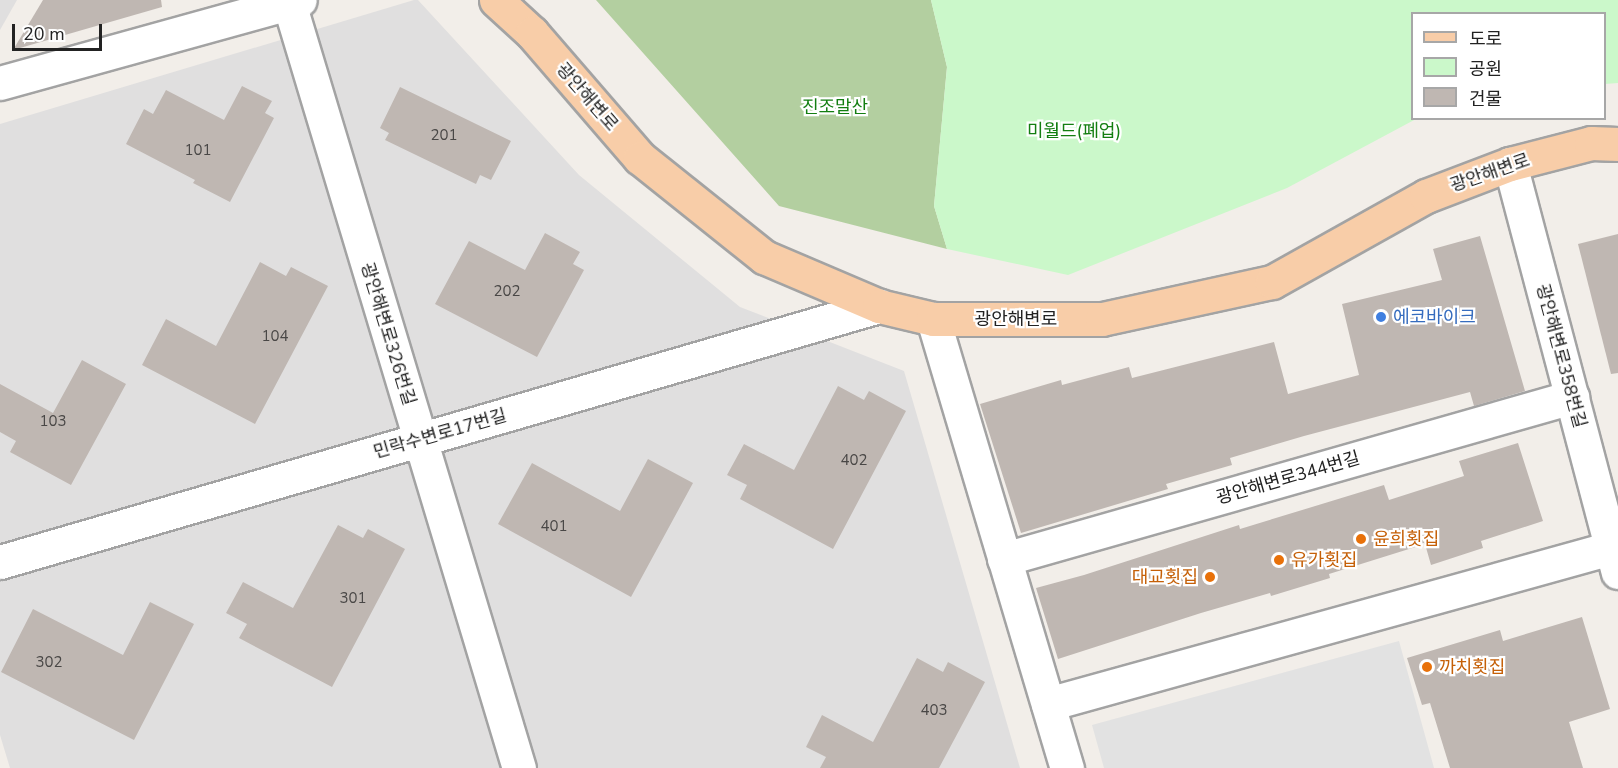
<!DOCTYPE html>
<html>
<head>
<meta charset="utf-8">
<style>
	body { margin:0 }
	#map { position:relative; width:1618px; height:768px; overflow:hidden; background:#f2eee9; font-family:"Nunito Sans","Noto Sans KR",sans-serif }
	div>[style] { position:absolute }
	.residential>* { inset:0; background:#e0dfdf }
	.forest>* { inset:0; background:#b3cfa0 }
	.park>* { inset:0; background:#cbf8ca }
	.parking>* { inset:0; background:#e2e2e2 }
	.building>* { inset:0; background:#bfb7b2 }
	.roads { filter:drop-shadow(2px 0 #a3a3a3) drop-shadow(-2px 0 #a3a3a3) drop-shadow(0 2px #a3a3a3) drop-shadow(0 -2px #a3a3a3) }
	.minor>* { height:33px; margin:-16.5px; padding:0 16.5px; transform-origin:16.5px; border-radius:16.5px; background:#fff }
	.major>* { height:33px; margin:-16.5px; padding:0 16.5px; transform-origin:16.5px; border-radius:16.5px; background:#f8cda8 }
	.dots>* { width:16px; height:16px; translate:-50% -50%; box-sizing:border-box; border:3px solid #fff; border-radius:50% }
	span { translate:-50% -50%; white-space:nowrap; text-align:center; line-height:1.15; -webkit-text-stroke:4.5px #fff; paint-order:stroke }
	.number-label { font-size:15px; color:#494746 }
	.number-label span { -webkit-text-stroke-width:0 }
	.street-label { font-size:18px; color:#222 }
	.park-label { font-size:18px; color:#137e11 }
	.shop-label { font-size:18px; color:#366cbe }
	.left { translate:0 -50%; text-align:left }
	.food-label { font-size:18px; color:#c56008 }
	.right { translate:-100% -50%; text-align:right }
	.legend { position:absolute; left:1411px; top:12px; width:195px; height:108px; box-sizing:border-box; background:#fff; border:2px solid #a7a7a7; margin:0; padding:8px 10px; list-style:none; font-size:18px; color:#222 }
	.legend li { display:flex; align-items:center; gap:12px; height:30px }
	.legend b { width:30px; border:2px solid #a7a7a7 }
	.scale { position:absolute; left:12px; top:24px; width:90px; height:27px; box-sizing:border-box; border:3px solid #222; border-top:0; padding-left:8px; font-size:18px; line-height:21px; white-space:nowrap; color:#222; -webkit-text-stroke:4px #fff; paint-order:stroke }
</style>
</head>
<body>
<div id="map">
	<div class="residential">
		<i style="clip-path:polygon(0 0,17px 0,0 30px)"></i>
		<i style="clip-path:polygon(414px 0,418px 0,579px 175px,740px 307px,904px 371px,1020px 768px,10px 768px,0 735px,0 124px)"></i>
	</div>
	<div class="forest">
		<i style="clip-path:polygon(596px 0,931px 0,947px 67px,934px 206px,947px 249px,779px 206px)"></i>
	</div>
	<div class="park">
		<i style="clip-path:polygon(931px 0,1618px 0,1618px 83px,1605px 84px,1604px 14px,1412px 14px,1412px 118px,1416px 119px,1287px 188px,1068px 275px,947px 249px,934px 206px,947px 67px)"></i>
	</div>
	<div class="parking">
		<i style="clip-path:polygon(1399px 641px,1434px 768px,1104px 768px,1092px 725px)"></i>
	</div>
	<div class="building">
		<i style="clip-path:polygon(43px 0,161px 0,162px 7px,13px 50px)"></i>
		<i style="clip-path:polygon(242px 86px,272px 101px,265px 113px,274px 118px,230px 202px,193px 183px,195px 180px,126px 144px,144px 109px,153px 114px,166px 90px,224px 120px)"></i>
		<i style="clip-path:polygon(400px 87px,511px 141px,491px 180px,480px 175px,476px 184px,385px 140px,389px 133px,380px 128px)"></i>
		<i style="clip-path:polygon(545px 233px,580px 252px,573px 264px,584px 270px,537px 357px,435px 304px,469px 241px,525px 270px)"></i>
		<i style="clip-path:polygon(1618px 234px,1618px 373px,1611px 374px,1578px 244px)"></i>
		<i style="clip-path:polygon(1480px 236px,1525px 391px,1474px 406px,1470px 392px,1304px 436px,1230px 458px,1232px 465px,1166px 484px,1168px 489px,1021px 533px,980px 404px,1061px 380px,1062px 385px,1129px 367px,1132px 378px,1274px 342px,1288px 394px,1359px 375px,1342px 304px,1442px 280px,1433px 249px)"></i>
		<i style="clip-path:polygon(260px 262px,286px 276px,291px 267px,328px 286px,255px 424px,142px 365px,166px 319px,216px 346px)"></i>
		<i style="clip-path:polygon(82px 360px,126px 384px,71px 485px,10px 452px,16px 441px,0 432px,0 384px,53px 413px)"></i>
		<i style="clip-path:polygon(838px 386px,864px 400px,869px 391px,906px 411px,833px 549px,740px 499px,747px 485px,727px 475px,744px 444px,794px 470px)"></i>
		<i style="clip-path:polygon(1518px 443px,1543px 521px,1481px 541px,1483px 548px,1431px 565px,1425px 544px,1329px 574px,1330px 578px,1271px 596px,1270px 593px,1201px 613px,1058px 659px,1036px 588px,1084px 575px,1239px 525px,1240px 529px,1384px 485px,1389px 500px,1464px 476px,1459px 461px)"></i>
		<i style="clip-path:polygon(648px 459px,693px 483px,631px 597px,498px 524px,532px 463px,620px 511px)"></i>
		<i style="clip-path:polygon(338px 525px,363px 538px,368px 529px,405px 549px,332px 687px,239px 638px,247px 624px,226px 613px,243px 582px,293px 608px)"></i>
		<i style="clip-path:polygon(150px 602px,194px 624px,134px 740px,1px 672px,33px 609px,123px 655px)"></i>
		<i style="clip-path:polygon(1582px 617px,1610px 709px,1569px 722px,1583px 768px,1450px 768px,1430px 703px,1422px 705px,1407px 658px,1500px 630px,1503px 641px)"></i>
		<i style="clip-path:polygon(917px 658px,943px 672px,948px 662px,985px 682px,939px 768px,820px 768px,826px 757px,806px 747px,822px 715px,873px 742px)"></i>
	</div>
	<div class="roads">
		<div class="minor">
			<i style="left:289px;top:3px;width:799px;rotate:73.27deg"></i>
			<i style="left:0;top:83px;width:311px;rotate:-15.5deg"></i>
			<i style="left:1510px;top:164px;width:422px;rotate:75.2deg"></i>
			<i style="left:933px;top:319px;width:469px;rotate:73.4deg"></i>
			<i style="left:1004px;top:559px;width:591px;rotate:-15.92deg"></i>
			<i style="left:0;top:562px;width:916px;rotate:-16.24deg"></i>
			<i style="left:1048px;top:704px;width:591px;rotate:-15.49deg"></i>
		</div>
		<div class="major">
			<i style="left:496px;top:0;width:49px;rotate:42.5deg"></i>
			<i style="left:532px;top:33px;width:165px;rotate:49.2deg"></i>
			<i style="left:640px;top:158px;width:159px;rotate:38.6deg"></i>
			<i style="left:764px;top:257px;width:125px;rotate:23.1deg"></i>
			<i style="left:879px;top:306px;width:56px;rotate:13.5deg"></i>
			<i style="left:933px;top:319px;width:169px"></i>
			<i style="left:1102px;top:319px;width:174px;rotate:-12.3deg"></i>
			<i style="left:1272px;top:282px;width:176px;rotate:-29.2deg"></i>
			<i style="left:1426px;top:196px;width:90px;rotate:-20.9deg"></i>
			<i style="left:1510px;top:164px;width:84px;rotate:-14.5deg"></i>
			<i style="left:1591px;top:143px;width:27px;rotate:2deg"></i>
		</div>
	</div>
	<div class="dots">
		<i style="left:1381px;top:317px;background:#3f7fe0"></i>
		<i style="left:1361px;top:539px;background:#e8710a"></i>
		<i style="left:1279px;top:560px;background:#e8710a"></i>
		<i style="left:1210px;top:577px;background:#e8710a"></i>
		<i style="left:1427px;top:667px;background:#e8710a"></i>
	</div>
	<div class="number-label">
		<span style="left:444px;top:136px">201</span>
		<span style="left:198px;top:151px">101</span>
		<span style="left:507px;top:292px">202</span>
		<span style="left:275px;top:337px">104</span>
		<span style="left:53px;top:422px">103</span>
		<span style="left:854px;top:461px">402</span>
		<span style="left:554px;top:527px">401</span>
		<span style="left:353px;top:599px">301</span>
		<span style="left:49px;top:663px">302</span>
		<span style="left:934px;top:711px">403</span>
	</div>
	<div class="street-label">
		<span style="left:587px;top:97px;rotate:49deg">광안해변로</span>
		<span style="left:1490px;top:173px;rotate:-19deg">광안해변로</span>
		<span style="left:1016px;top:319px">광안해변로</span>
		<span style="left:388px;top:334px;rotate:73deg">광안해변로326번길</span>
		<span style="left:1561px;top:356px;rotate:75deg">광안해변로358번길</span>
		<span style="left:440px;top:434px;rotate:-16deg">민락수변로17번길</span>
		<span style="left:1288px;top:478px;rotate:-16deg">광안해변로344번길</span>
	</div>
	<div class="park-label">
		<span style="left:835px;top:107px">진조말산</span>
		<span style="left:1074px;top:131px">미월드(폐업)</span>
	</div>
	<div class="shop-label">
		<span class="left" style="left:1393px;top:317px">에코바이크</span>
	</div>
	<div class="food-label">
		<span class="left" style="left:1373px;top:539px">윤희횟집</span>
		<span class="left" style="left:1291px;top:560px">유가횟집</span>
		<span class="right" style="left:1198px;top:577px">대교횟집</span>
		<span class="left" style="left:1439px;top:667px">까치횟집</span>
	</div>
	<ul class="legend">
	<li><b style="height:8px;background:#f8cda8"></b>도로</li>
	<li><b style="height:16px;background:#cbf8ca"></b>공원</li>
	<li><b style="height:16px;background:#bfb7b2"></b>건물</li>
	</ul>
	<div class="scale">20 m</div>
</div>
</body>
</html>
